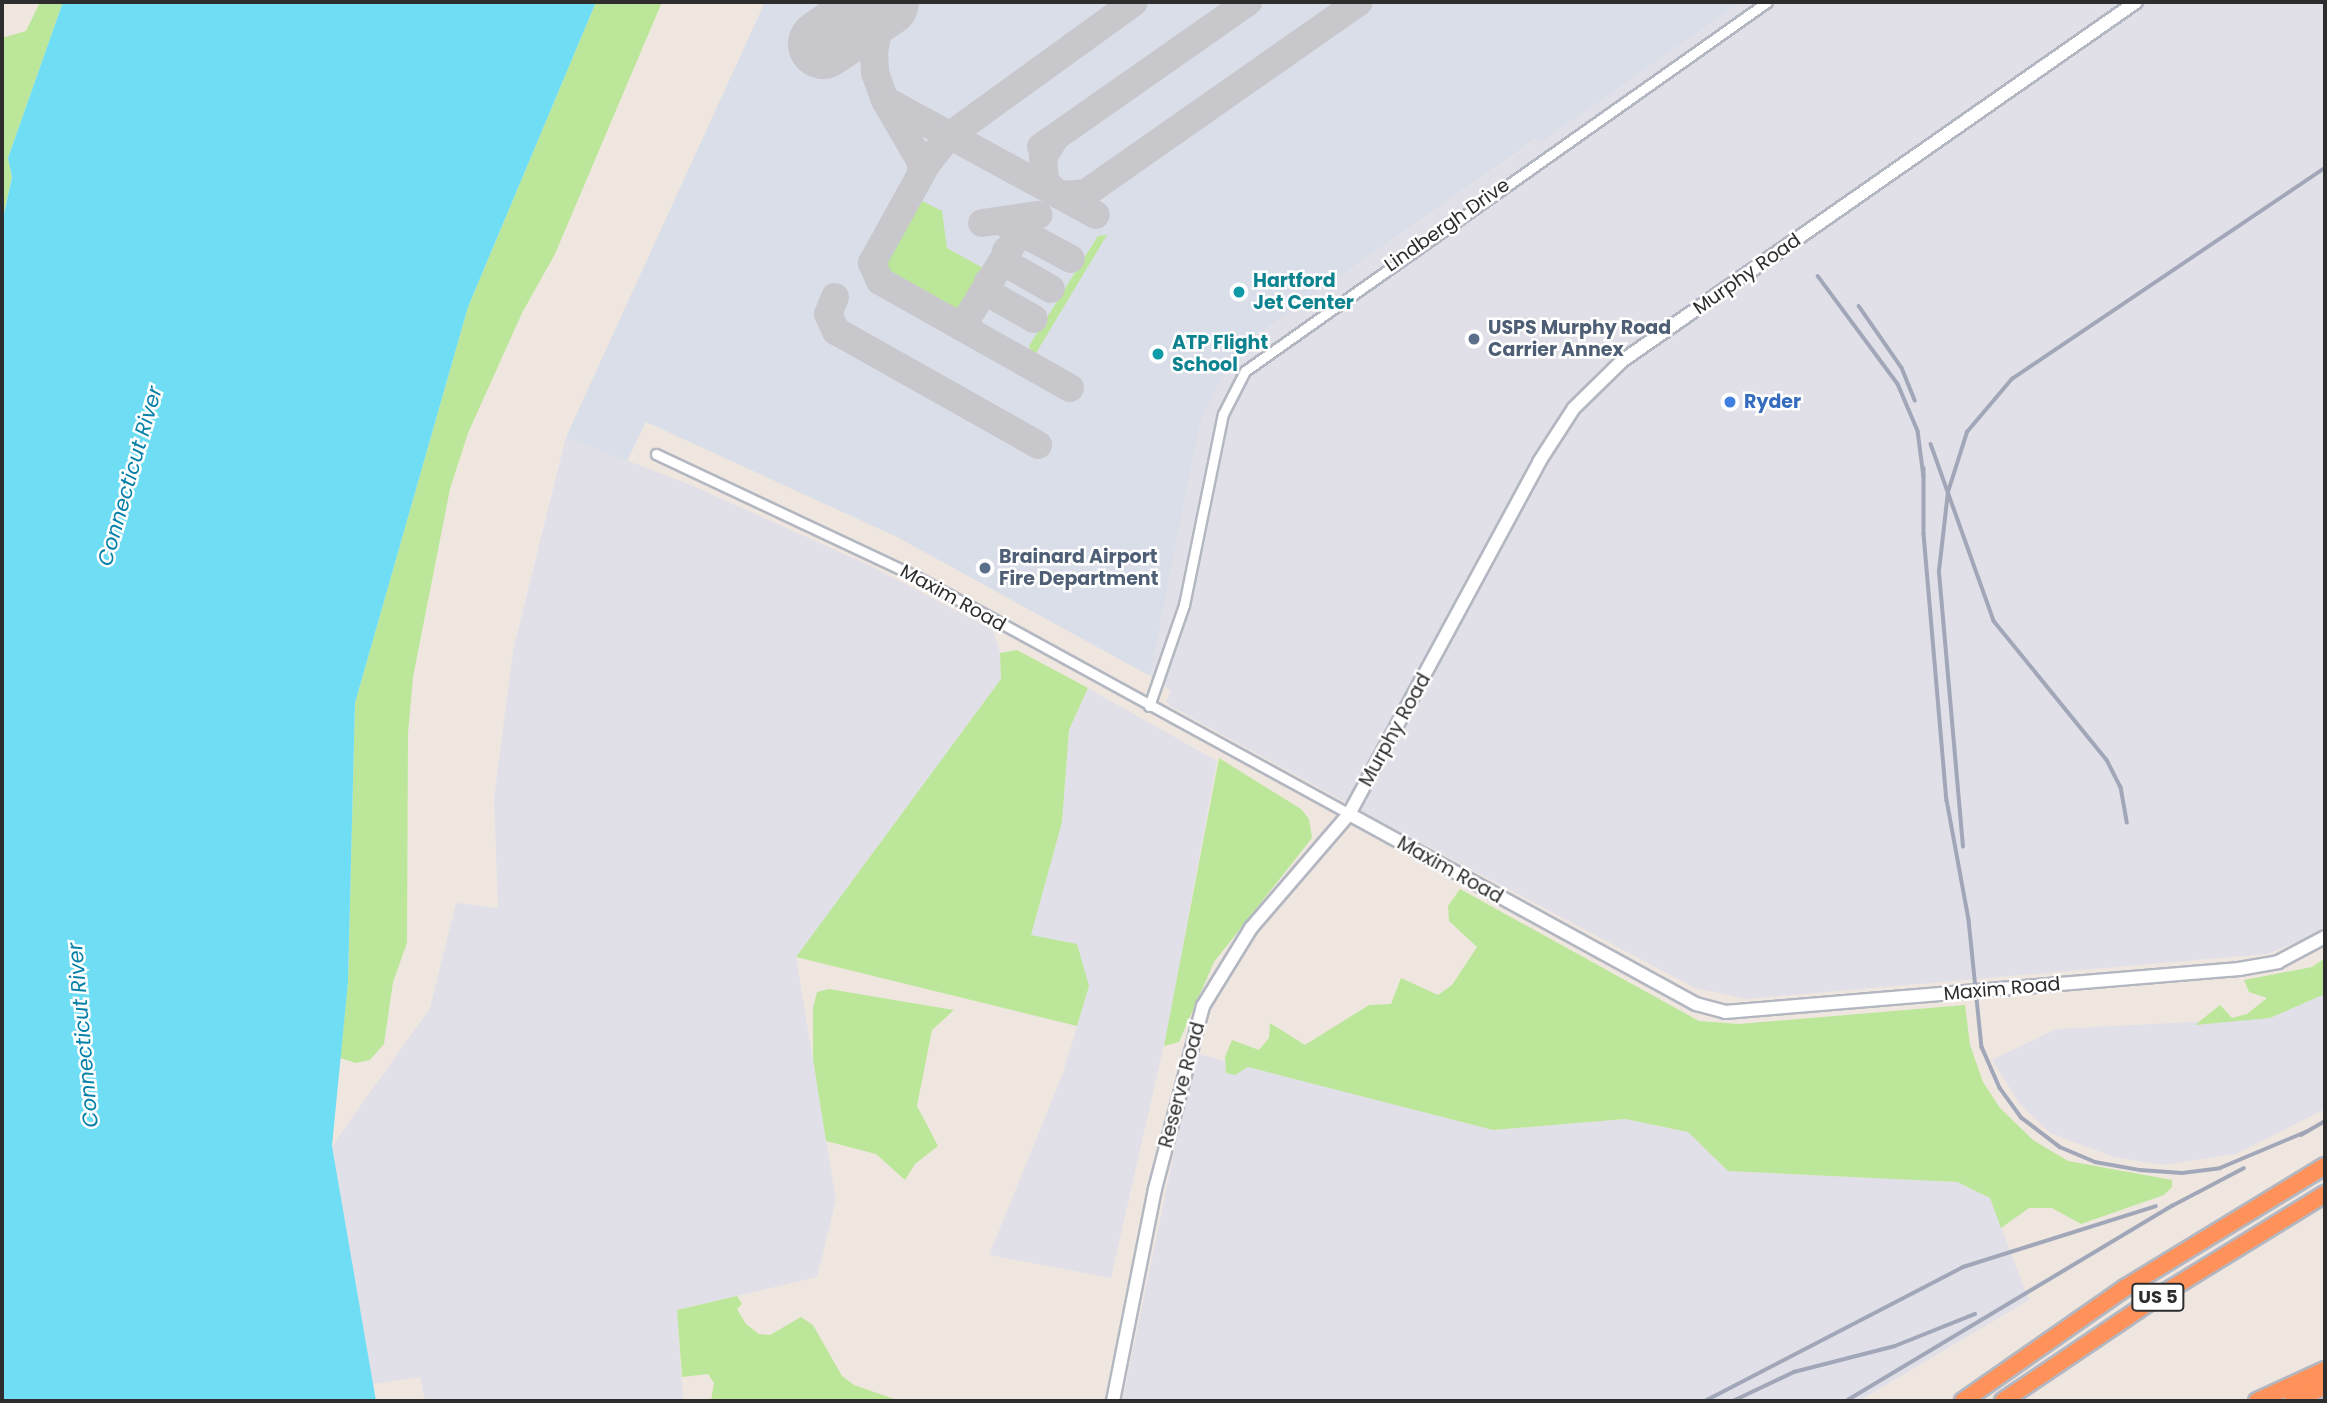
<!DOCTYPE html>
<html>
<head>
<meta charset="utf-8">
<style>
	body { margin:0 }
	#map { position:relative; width:2327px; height:1403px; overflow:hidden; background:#efe7df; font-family:Poppins,sans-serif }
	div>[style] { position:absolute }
	.industrial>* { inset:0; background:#e1e0e8 }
	.airport>* { inset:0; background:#dadee8 }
	.green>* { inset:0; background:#bce79a }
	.water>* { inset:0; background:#6fdef5 }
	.taxiway>* { height:28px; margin:-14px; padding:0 14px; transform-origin:14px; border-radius:14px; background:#c8c7cc }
	.runway>* { height:70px; margin:-35px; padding:0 35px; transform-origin:35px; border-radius:35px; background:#c8c7cc }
	.roads { filter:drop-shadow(2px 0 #b3b7c1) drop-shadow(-2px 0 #b3b7c1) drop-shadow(0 2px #b3b7c1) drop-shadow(0 -2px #b3b7c1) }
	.street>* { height:9px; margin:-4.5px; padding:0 4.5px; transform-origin:4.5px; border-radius:4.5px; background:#fff }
	.secondary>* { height:12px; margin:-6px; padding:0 6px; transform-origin:6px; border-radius:6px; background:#fff }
	.highway>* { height:16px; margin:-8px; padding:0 8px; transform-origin:8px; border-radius:8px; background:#ff915a }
	.rail>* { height:3.5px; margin:-1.75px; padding:0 1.75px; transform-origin:1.75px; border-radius:1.75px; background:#a1a7b8 }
	.dots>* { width:19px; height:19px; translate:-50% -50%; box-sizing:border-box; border:4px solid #fff; border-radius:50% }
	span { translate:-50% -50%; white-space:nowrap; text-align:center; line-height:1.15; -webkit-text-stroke:5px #fff; paint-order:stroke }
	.shield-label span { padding:2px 5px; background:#fff; border:2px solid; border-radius:5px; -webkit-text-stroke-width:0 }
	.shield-label { font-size:18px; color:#2d2d2d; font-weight:700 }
	.street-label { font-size:19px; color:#2d2d2d }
	.culture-label { font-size:19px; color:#0d838f; font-weight:700 }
	.left { translate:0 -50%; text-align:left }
	.service-label { font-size:19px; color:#4e5e75; font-weight:700 }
	.shop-label { font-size:19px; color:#366cbe; font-weight:700 }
	.water-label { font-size:21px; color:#0780a7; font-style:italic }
	.frame { position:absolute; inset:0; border:4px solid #2d2d2d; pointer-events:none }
</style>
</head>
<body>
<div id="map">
	<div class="industrial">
		<i style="clip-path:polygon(1741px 2px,2325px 2px,2325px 926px,2310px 937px,2267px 954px,1745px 999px,1733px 996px,1695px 988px,1376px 819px,1170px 706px,1166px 701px,1171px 691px,1150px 676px,1200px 424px,1229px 362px,1250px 340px,1537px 139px,1540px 143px)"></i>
		<i style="clip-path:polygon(566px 437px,691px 485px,871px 566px,993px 630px,1000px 653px,1001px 679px,796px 957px,836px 1200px,817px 1277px,677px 1310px,683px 1401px,425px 1401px,420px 1377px,373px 1384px,332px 1146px,430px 1008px,456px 903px,498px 908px,494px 799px,513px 650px)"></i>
		<i style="clip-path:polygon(1088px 688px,1217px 761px,1168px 1027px,1111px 1278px,989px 1255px,1063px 1073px,1089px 986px,1031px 935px,1062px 822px,1069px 730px)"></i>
		<i style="clip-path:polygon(2325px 994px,2325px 1109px,2236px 1154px,2163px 1165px,2114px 1157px,2050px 1133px,2020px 1104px,1992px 1060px,2056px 1029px,2270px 1018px)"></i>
		<i style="clip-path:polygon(1195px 1053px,1493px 1130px,1625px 1119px,1688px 1132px,1728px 1171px,1957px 1182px,1990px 1198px,2029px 1300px,1859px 1401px,1122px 1401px)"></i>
	</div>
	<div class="airport">
		<i style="clip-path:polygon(765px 2px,1741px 2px,1540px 143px,1536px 139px,1250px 340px,1229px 362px,1200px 424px,1150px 676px,897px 537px,646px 422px,627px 461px,566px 437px)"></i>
	</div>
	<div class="green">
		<i style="clip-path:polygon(40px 2px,63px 2px,8px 158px,12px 177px,2px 222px,2px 38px,26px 31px)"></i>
		<i style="clip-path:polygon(596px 2px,662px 2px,555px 254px,522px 313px,468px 433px,450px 489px,413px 677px,408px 733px,407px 943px,393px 982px,384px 1044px,370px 1060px,356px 1063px,340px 1058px,348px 982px,355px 703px,468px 307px)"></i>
		<i style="clip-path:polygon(918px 199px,942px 211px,947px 248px,990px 272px,964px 314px,896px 280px,887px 269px,890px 249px)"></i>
		<i style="clip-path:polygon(1107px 235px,1036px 353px,1031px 353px,1029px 346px,1098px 236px)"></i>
		<i style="clip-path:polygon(1017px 650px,1088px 688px,1069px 730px,1062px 822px,1031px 935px,1077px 944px,1089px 986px,1077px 1026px,796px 957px,1001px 679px,1000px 653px)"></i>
		<i style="clip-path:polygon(1219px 758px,1301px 809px,1309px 819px,1312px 838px,1214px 962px,1179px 1042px,1164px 1046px)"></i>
		<i style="clip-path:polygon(1460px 889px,1699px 1021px,1739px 1024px,1965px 1005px,1970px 1045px,1983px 1082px,2000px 1108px,2033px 1140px,2068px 1161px,2172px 1180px,2172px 1187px,2164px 1195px,2081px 1224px,2052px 1208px,2029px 1208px,2001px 1228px,1990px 1198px,1957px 1182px,1728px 1171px,1688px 1132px,1625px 1119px,1493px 1130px,1248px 1067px,1235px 1075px,1226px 1073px,1225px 1057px,1232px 1040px,1259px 1050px,1269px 1038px,1270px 1023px,1305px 1045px,1369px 1005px,1391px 1004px,1401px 978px,1438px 995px,1452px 985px,1477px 947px,1449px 921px,1448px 906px)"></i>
		<i style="clip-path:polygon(2325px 958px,2325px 994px,2270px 1018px,2195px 1025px,2220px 1005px,2232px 1018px,2247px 1014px,2267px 998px,2249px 992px,2244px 980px,2312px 967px)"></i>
		<i style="clip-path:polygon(829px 989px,954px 1010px,932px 1030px,917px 1106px,938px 1146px,915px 1164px,905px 1180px,876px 1154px,826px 1141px,813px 1059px,813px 1008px,817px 992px)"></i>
		<i style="clip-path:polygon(737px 1296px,742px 1304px,737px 1309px,746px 1324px,759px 1334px,770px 1335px,801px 1317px,813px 1325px,842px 1376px,854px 1385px,900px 1401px,711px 1401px,714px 1383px,708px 1374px,682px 1377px,677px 1310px)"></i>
	</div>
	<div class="water">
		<i style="clip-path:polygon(63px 2px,596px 2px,468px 307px,355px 703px,348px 982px,332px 1146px,376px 1401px,2px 1401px,2px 223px,12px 177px,8px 158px)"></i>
	</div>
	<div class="taxiway">
		<i style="left:893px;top:2px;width:25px;rotate:122deg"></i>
		<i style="left:880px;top:23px;width:29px;rotate:102deg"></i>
		<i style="left:874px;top:51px;width:22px;rotate:87deg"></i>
		<i style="left:875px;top:73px;width:29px;rotate:70deg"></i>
		<i style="left:885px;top:100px;width:240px;rotate:28.6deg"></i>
		<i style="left:886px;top:102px;width:69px;rotate:59.7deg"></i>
		<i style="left:921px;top:162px;width:11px;rotate:90deg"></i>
		<i style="left:1055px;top:138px;width:22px;rotate:122deg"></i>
		<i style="left:1043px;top:157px;width:25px;rotate:85deg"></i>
		<i style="left:1045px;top:182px;width:19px;rotate:43deg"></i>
		<i style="left:1059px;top:195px;width:27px;rotate:-4deg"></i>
		<i style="left:1086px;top:193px;width:333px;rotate:-35deg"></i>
		<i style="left:1041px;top:147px;width:253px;rotate:-35deg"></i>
		<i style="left:1002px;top:222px;width:78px;rotate:28.2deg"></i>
		<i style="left:982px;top:223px;width:57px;rotate:-8.1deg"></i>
		<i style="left:1006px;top:251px;width:14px;rotate:78deg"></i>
		<i style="left:1009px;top:265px;width:48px;rotate:29.7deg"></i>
		<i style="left:988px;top:282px;width:14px;rotate:73deg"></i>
		<i style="left:992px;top:295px;width:48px;rotate:29.7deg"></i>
		<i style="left:835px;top:297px;width:18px;rotate:112deg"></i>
		<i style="left:828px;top:314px;width:19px;rotate:65deg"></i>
		<i style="left:836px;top:331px;width:232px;rotate:29.4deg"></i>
		<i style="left:962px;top:327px;width:129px;rotate:-58.7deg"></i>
		<i style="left:1070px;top:388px;width:218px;rotate:-150.6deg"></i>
		<i style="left:880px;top:281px;width:20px;rotate:-114deg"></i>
		<i style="left:872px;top:263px;width:112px;rotate:-61.1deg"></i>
		<i style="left:926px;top:165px;width:37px;rotate:-52deg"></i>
		<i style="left:949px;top:136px;width:228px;rotate:-35.9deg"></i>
	</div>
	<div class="runway">
		<i style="left:823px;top:44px;width:74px;rotate:-34.5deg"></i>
	</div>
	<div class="roads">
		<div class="street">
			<i style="left:656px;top:454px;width:284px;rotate:25.2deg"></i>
			<i style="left:913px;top:575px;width:497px;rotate:28.7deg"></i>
			<i style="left:1149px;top:706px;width:107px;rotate:-70.9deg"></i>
			<i style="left:1184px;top:605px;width:195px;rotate:-78.5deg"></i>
			<i style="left:1223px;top:414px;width:48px;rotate:-62.9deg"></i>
			<i style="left:1245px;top:371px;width:639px;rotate:-35.26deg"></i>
		</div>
		<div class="secondary">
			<i style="left:1349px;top:814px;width:396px;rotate:28.7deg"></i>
			<i style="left:1696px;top:1004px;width:30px;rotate:15deg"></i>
			<i style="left:1725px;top:1012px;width:516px;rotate:-4.78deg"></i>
			<i style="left:2239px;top:969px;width:40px;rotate:-10deg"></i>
			<i style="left:2278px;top:962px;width:53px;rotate:-28deg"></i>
			<i style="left:1113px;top:1401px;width:216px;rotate:-78.8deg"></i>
			<i style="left:1155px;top:1189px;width:189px;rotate:-75.3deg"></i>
			<i style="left:1203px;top:1006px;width:92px;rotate:-58.4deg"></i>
			<i style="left:1251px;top:928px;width:150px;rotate:-49.3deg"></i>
			<i style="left:1349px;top:814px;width:400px;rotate:-61.6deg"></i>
			<i style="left:1539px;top:462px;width:64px;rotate:-57.1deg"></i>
			<i style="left:1574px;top:408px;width:67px;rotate:-44.4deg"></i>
			<i style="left:1622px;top:361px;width:627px;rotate:-34.93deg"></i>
		</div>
		<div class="highway">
			<i style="left:1963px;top:1401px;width:198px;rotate:-34.9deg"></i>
			<i style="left:2125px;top:1288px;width:234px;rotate:-31.4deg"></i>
			<i style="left:2003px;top:1401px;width:179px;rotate:-34deg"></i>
			<i style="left:2151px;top:1301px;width:204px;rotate:-31.6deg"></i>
			<i style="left:2257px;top:1401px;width:75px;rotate:-24.5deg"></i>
			<i style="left:2292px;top:1401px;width:36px;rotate:-24deg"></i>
		</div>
	</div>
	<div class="rail">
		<i style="left:1818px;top:276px;width:134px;rotate:53.5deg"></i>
		<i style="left:1898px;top:384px;width:51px;rotate:66.9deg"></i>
		<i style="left:1918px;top:431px;width:46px;rotate:82.6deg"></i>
		<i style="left:1859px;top:306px;width:75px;rotate:55.3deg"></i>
		<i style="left:1902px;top:368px;width:35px;rotate:68deg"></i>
		<i style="left:1931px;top:444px;width:188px;rotate:70.4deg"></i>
		<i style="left:1994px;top:621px;width:179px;rotate:50.9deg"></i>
		<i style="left:2107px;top:760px;width:30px;rotate:63deg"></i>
		<i style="left:2121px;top:787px;width:36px;rotate:80deg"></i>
		<i style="left:1924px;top:468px;width:66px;rotate:90deg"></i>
		<i style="left:1924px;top:534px;width:267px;rotate:85.1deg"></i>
		<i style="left:1947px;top:800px;width:122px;rotate:79.6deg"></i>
		<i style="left:1969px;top:920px;width:128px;rotate:84.2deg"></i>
		<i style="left:1982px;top:1047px;width:45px;rotate:66.3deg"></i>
		<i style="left:2000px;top:1088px;width:37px;rotate:54deg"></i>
		<i style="left:2022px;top:1118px;width:48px;rotate:37.3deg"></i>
		<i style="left:2060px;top:1147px;width:38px;rotate:23deg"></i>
		<i style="left:2095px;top:1162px;width:46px;rotate:10.1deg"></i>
		<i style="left:2140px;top:1170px;width:42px;rotate:4.1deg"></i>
		<i style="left:2182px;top:1173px;width:38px;rotate:-7deg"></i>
		<i style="left:2220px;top:1168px;width:95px;rotate:-22.8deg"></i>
		<i style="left:1963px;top:847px;width:277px;rotate:-95deg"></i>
		<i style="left:1939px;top:571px;width:80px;rotate:-83.5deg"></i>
		<i style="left:1948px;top:492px;width:63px;rotate:-72.4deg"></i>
		<i style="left:1967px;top:432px;width:70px;rotate:-49.7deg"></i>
		<i style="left:2012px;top:379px;width:377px;rotate:-34deg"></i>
		<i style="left:2301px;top:1135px;width:28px;rotate:-30deg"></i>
		<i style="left:1705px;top:1401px;width:291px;rotate:-27.4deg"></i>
		<i style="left:1963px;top:1267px;width:202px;rotate:-17.5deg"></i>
		<i style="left:1733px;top:1401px;width:68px;rotate:-25.4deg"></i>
		<i style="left:1794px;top:1372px;width:104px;rotate:-14.4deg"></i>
		<i style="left:1895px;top:1346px;width:86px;rotate:-21.8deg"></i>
		<i style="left:1846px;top:1401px;width:380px;rotate:-30.9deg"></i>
		<i style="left:2172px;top:1206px;width:81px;rotate:-27.8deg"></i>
	</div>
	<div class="dots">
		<i style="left:1239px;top:292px;background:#0f9aa8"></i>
		<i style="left:1474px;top:339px;background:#5c6f8a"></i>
		<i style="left:1158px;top:354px;background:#0f9aa8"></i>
		<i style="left:1730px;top:402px;background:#3f7fe0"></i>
		<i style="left:985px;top:568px;background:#5c6f8a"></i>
	</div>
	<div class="shield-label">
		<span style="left:2158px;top:1297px">US 5</span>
	</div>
	<div class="street-label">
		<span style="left:1447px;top:225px;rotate:-35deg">Lindbergh Drive</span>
		<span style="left:1747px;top:274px;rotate:-35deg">Murphy Road</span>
		<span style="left:953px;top:598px;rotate:29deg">Maxim Road</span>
		<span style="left:1395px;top:730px;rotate:-61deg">Murphy Road</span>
		<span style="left:1450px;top:870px;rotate:29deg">Maxim Road</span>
		<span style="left:2002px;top:989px;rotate:-5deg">Maxim Road</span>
		<span style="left:1182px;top:1085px;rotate:-75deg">Reserve Road</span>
	</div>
	<div class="culture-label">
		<span class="left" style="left:1253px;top:292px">Hartford<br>Jet Center</span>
		<span class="left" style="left:1172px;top:354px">ATP Flight<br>School</span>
	</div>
	<div class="service-label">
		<span class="left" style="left:1488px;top:339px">USPS Murphy Road<br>Carrier Annex</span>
		<span class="left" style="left:999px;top:568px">Brainard Airport<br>Fire Department</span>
	</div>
	<div class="shop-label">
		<span class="left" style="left:1744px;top:402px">Ryder</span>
	</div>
	<div class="water-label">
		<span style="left:130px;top:476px;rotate:-74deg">Connecticut River</span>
		<span style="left:83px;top:1035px;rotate:-95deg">Connecticut River</span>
	</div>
	<div class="frame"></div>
</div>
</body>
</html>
